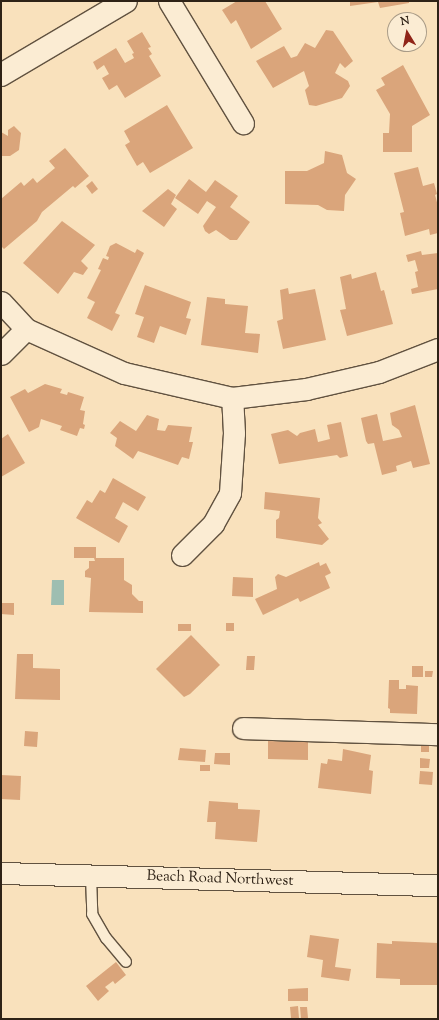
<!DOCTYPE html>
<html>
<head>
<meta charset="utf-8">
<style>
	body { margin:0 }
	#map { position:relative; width:439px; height:1020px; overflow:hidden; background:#f9e1bc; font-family:"Sorts Mill Goudy",serif }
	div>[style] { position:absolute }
	.water>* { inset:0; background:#9ebeb1 }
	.building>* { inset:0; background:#daa57b }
	.roads { filter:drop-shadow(1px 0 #615240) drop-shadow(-1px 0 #615240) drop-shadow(0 1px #615240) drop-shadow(0 -1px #615240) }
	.service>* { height:10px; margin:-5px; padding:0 5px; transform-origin:5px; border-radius:5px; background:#fbecd3 }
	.minor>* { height:21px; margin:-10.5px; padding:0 10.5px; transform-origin:10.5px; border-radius:10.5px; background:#fbecd3 }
	.tertiary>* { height:22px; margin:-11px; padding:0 11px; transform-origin:11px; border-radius:11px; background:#fbecd3 }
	span { translate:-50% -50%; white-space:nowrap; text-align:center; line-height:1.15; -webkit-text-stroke:4px #fbecd3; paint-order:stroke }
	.street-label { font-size:15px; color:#2e2216 }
	.frame { position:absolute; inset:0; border:2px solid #2e2216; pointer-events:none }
	.north { position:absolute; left:387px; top:12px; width:40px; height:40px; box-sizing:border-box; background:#fbecd3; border:1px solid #a99b87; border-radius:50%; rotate:350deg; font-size:11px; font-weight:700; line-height:16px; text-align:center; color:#2e2216 }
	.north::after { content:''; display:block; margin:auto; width:14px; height:18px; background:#8f2418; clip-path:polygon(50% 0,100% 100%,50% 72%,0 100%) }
</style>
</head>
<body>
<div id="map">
	<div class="water">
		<i style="clip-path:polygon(52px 580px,64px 580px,64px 605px,51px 605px)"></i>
	</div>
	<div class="building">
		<i style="clip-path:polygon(237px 1px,265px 1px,282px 29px,251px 49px,236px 20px,231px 24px,222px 10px)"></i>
		<i style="clip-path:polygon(350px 1px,409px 1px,409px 3px,380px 8px,378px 2px,350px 6px)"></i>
		<i style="clip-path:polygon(326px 30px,333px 31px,353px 61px,345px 68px,340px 63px,335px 73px,348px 81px,350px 86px,342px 98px,316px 106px,309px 105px,305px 90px,309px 86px,304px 71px,273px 88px,256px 61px,284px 46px,291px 58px,297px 56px,305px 43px,315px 48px)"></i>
		<i style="clip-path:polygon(142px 32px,151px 47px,148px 48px,152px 54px,149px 56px,161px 76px,125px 98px,117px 85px,109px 90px,102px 78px,109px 74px,104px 65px,97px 70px,93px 62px,116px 48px,125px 63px,134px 58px,132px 54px,134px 53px,127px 41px)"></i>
		<i style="clip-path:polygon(403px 65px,430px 115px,412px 126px,412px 152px,383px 152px,383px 133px,389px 133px,390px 114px,376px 90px,385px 85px,381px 78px)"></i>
		<i style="clip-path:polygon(167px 105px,193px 148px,150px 173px,143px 162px,137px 166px,125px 145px,130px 142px,124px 131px)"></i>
		<i style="clip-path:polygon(14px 126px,21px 133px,19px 150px,10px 156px,1px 156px,1px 132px,8px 136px,8px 130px)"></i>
		<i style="clip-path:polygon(65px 148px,89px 176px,75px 188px,73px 186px,42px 212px,37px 221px,4px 249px,1px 246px,1px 199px,21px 182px,24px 186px,33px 178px,37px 183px,55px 168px,49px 161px)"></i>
		<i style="clip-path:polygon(325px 151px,342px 155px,347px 173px,356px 179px,345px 195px,344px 211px,327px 210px,318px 205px,285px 204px,285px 171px,307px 171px,324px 163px)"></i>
		<i style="clip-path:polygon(418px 167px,423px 186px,434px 183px,437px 194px,435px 195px,438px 206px,438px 233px,430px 235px,429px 229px,405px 236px,400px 213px,404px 212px,394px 173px)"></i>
		<i style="clip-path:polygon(189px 179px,206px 192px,215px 180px,238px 196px,230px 207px,250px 222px,237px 240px,230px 240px,216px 230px,209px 234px,205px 231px,203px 226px,216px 207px,207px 201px,198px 214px,175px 198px)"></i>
		<i style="clip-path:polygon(92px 181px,98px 189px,92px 194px,86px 186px)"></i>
		<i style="clip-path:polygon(168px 189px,176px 195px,171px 204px,177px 209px,164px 227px,142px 211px)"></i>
		<i style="clip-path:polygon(62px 221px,95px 245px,81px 261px,88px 268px,83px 275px,74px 272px,58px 294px,23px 263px)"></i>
		<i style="clip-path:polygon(116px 243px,135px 253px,137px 249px,144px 253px,115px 313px,120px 315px,112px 331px,87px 318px,95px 302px,87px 298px,101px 270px,98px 269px,103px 258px,108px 260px,109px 257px,106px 256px,110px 246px)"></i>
		<i style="clip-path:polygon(421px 251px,422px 255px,438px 253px,438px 289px,412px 294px,411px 289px,418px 287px,415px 272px,418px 271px,415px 260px,408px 262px,406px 255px)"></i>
		<i style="clip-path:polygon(376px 272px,381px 291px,384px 290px,393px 324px,347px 336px,340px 310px,346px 309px,340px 277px,351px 274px,352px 279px)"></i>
		<i style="clip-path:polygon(145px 285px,191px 302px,186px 318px,191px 319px,186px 335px,160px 326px,154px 343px,137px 337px,144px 317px,135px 314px)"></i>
		<i style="clip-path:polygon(288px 288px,289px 294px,315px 289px,326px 340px,283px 349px,277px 321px,283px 319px,280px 290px)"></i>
		<i style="clip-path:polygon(207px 297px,225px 299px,225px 304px,248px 306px,245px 333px,260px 334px,258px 353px,201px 345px)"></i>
		<i style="clip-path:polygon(45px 384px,62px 389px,60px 393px,67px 395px,68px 392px,84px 397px,80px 410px,85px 411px,83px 424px,85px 425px,84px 429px,80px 428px,77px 436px,60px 430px,62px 426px,41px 419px,39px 427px,29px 432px,10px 397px,25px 389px,28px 393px)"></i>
		<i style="clip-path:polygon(415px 405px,430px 464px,413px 468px,411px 461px,396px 466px,397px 471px,382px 475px,374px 443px,368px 444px,366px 441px,361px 418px,377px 414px,383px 441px,402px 437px,399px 430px,392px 425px,390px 413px)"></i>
		<i style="clip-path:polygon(147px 415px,159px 419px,157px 430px,165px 431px,168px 425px,192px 427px,189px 442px,193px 442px,189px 459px,182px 457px,178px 465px,138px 451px,133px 459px,115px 446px,117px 438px,110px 433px,120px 421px,136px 431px)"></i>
		<i style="clip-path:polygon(341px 422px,348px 456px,340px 458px,337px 455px,279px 464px,271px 434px,288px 430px,297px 436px,300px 433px,315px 429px,318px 442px,330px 439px,327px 425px)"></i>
		<i style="clip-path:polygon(8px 434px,25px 463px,1px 477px,1px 439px)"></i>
		<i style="clip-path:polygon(113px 478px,146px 497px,138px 511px,123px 502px,115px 518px,128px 526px,119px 543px,76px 518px,87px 500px,92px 503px,100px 490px,105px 493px)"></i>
		<i style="clip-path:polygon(265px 492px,320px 498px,318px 518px,322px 523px,318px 525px,329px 539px,322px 545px,276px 538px,276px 520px,279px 518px,280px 511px,264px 509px)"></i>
		<i style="clip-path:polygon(74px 547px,96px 547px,96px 558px,124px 558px,124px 580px,132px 585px,132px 594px,139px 601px,143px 601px,143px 613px,89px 612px,91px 578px,85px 577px,85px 571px,89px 568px,89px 561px,95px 561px,94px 558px,74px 558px)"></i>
		<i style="clip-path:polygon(319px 562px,320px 566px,326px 563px,331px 573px,325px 576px,330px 588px,300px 602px,298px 598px,263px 615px,255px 599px,277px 589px,275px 577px,278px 574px,286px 577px)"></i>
		<i style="clip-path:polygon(233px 577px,253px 578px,253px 597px,232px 596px)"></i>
		<i style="clip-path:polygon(1px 603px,14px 603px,14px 615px,1px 614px)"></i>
		<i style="clip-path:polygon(226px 623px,234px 623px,234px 631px,226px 631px)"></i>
		<i style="clip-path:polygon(178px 624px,191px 624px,191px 631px,178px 631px)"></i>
		<i style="clip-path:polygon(191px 635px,220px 665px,190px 694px,184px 697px,156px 669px)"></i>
		<i style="clip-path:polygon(17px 654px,33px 654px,33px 668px,60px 669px,60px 700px,15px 699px)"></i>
		<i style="clip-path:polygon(247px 656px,255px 656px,254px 670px,246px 670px)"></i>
		<i style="clip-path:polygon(412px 666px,423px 666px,423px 677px,412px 677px)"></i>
		<i style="clip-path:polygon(425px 671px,433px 671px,432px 677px,425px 677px)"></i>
		<i style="clip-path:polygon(389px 680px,399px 680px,399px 689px,406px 689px,406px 685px,418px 686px,417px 714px,390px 713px,390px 709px,388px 708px)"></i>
		<i style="clip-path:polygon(25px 731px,38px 732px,37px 747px,24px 746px)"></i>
		<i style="clip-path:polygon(268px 741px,308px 742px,308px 760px,268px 759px)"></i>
		<i style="clip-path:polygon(421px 744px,429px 744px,429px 752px,421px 752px)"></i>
		<i style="clip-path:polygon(180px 748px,206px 750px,205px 762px,178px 760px)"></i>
		<i style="clip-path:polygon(343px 749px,371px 755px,369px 770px,373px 771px,371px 794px,318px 788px,321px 763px,327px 764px,328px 759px,342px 761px)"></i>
		<i style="clip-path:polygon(215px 753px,230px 753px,230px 765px,214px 764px)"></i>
		<i style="clip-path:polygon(420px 758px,430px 759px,429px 768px,420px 768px)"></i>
		<i style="clip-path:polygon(200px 765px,210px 765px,210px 771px,200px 771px)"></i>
		<i style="clip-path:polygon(420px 771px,433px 772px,432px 785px,419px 784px)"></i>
		<i style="clip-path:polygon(1px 775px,21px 776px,20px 800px,1px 799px)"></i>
		<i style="clip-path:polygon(209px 801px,238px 803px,238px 809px,260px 810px,257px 842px,215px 839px,216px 822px,207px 822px)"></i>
		<i style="clip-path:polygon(310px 935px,339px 939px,335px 967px,351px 969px,349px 981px,321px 977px,323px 960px,307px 957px)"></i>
		<i style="clip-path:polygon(392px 941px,438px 943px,438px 985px,400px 985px,400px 979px,376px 978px,377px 943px,392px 944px)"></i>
		<i style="clip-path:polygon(116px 962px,126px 975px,115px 984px,113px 981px,105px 987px,109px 991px,98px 1001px,86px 986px)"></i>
		<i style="clip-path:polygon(308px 988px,308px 1001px,288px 1001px,288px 989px)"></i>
		<i style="clip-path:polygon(298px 1006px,299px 1018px,291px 1018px,290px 1007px)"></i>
		<i style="clip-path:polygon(300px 1007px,307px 1007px,308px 1018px,301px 1019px)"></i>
	</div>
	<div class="roads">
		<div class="service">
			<i style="left:91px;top:876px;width:38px;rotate:88deg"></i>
			<i style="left:92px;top:914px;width:28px;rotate:60deg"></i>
			<i style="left:106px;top:938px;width:31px;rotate:50deg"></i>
		</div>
		<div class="minor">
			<i style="left:169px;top:1px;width:143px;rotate:58.8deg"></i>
			<i style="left:1px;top:302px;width:37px;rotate:47deg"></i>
			<i style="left:26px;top:329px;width:107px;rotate:24.2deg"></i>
			<i style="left:124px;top:373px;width:111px;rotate:13deg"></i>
			<i style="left:232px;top:398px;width:75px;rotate:-6.9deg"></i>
			<i style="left:306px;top:389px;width:75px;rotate:-13.1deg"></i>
			<i style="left:379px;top:372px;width:63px;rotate:-21.3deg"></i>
			<i style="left:1px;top:354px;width:35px;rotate:-45deg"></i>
			<i style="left:182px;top:555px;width:44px;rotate:-45deg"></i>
			<i style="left:213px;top:524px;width:35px;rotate:-61deg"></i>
			<i style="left:230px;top:493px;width:60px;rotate:-86.2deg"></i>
			<i style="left:234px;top:433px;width:35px;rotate:-93deg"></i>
			<i style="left:243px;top:728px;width:195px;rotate:1.8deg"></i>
			<i style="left:1px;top:873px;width:437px;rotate:1.6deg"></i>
		</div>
		<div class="tertiary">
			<i style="left:1px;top:75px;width:145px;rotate:-30.6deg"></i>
		</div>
	</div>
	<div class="street-label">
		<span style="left:220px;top:879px;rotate:2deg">Beach Road Northwest</span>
	</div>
	<div class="frame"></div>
	<div class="north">N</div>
</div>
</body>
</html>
